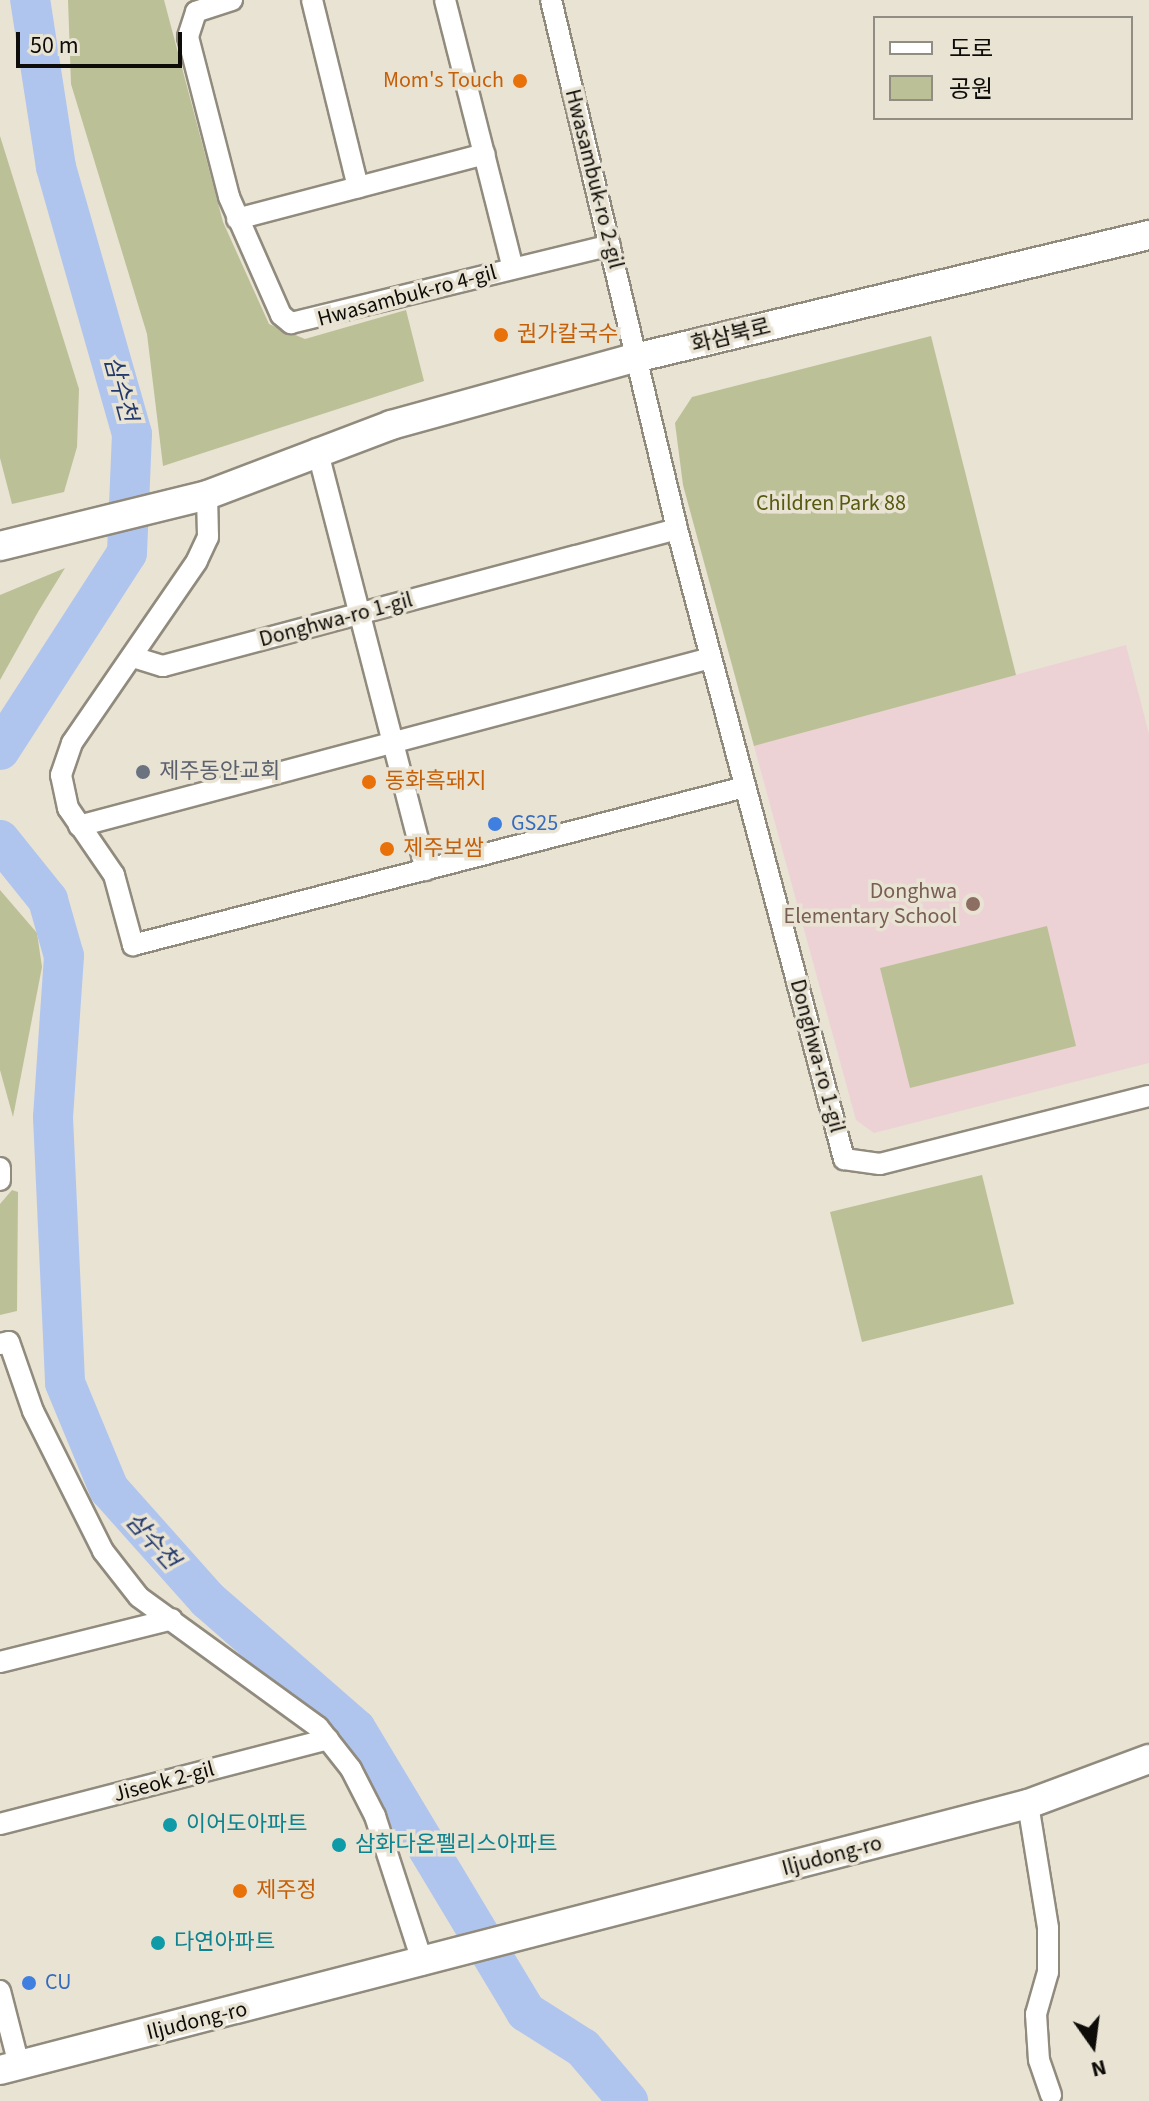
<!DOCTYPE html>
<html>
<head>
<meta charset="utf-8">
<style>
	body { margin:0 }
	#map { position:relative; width:1149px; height:2101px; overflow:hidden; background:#e9e3d4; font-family:"Source Sans 3","Noto Sans KR",sans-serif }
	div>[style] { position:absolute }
	.education>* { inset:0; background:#ecd2d4 }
	.green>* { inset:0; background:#bcc097 }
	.river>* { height:40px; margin:-20px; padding:0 20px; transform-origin:20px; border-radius:20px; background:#b0c5ee }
	.roads { filter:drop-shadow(2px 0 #918b7e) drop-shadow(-2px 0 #918b7e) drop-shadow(0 2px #918b7e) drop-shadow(0 -2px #918b7e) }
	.street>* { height:20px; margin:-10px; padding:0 10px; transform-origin:10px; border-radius:10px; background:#fff }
	.secondary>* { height:28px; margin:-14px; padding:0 14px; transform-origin:14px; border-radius:14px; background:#fff }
	.dots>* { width:22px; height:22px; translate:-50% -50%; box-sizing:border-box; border:4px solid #e9e3d4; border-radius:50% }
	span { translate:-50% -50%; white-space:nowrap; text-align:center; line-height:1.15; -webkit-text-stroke:7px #e9e3d4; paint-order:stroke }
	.food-label { font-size:22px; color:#c56008 }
	.right { translate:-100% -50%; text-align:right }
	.left { translate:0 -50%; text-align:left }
	.street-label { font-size:22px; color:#0e0c08 }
	.park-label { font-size:22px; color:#56590e }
	.worship-label { font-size:22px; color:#5b616d }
	.shop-label { font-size:22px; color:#366cbe }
	.education-label { font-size:22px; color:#785e54 }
	.culture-label { font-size:22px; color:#0d838f }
	.water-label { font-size:24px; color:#23396c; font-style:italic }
	.legend { position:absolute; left:873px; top:16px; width:260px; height:104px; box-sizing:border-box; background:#e9e3d4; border:2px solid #918d82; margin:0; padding:10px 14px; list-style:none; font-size:24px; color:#0e0c08 }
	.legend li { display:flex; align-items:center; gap:16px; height:40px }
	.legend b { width:40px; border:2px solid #918d82 }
	.north { position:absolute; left:1053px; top:2005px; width:80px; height:80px; -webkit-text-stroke:6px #e9e3d4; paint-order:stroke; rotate:166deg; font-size:22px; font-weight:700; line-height:32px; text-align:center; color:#0e0c08 }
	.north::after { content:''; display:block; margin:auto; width:28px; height:36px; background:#0e0c08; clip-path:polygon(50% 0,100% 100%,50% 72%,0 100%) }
	.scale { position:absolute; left:16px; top:32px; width:166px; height:36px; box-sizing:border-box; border:4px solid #0e0c08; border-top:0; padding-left:10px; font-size:24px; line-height:28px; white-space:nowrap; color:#0e0c08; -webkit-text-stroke:6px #e9e3d4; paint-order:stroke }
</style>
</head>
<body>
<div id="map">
	<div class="education">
		<i style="clip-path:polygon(1126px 645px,1149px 734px,1149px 1063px,874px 1133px,856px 1120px,754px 746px)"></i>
	</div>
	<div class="green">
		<i style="clip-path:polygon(68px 0,164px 0,223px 222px,269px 324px,305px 339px,406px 310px,424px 381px,163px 466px,147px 334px,71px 84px)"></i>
		<i style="clip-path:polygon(0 136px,79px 389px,77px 447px,64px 492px,12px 504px,0 458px)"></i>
		<i style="clip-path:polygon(931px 336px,1016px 675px,754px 746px,683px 485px,675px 423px,692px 397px)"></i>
		<i style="clip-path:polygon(65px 568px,38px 612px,0 680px,0 595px)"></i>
		<i style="clip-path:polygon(0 890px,37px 933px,42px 967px,13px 1117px,0 1070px)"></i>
		<i style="clip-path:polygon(1047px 926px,1076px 1046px,910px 1088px,880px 968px)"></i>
		<i style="clip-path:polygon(982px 1175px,1014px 1304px,862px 1342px,830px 1212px)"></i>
		<i style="clip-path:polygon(12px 1190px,18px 1192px,17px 1311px,0 1315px,0 1204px)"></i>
	</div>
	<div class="river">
		<i style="left:0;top:750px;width:234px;rotate:-57.2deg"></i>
		<i style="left:127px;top:553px;width:119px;rotate:-87.6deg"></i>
		<i style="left:132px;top:434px;width:278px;rotate:-105.9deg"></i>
		<i style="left:56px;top:167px;width:169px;rotate:-98.8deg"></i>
		<i style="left:0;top:840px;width:77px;rotate:51.3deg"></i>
		<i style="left:48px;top:900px;width:58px;rotate:74.1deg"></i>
		<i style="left:64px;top:956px;width:161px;rotate:93.9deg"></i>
		<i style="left:53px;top:1117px;width:266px;rotate:87.4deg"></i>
		<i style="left:65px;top:1383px;width:115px;rotate:67.5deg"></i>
		<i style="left:109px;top:1489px;width:149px;rotate:48.3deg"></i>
		<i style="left:208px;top:1600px;width:196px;rotate:41.1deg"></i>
		<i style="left:356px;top:1729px;width:330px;rotate:59deg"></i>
		<i style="left:526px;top:2012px;width:67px;rotate:32.3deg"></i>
		<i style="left:583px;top:2048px;width:70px;rotate:49.7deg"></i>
	</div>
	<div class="roads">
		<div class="street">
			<i style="left:232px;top:0;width:38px;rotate:162deg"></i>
			<i style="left:196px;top:12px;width:26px;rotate:108deg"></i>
			<i style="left:188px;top:37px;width:165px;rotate:75.6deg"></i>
			<i style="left:229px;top:197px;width:129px;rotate:66.2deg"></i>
			<i style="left:281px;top:315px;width:13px;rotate:39deg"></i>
			<i style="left:291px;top:323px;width:328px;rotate:-13.7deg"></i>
			<i style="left:312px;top:0;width:193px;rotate:76.2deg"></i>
			<i style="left:445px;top:0;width:276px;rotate:75.8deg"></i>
			<i style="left:551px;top:0;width:544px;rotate:76.6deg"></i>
			<i style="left:677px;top:529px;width:652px;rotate:75.15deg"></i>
			<i style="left:844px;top:1159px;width:36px;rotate:8deg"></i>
			<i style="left:880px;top:1164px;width:277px;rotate:-14.2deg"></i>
			<i style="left:237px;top:219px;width:256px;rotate:-14.7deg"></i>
			<i style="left:317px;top:449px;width:435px;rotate:75.5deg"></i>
			<i style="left:207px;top:495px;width:42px;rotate:88.6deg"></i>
			<i style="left:208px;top:537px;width:26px;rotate:115deg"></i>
			<i style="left:197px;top:561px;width:221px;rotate:124.5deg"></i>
			<i style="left:72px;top:743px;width:34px;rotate:109deg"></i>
			<i style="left:61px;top:775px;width:34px;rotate:78deg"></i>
			<i style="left:68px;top:808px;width:81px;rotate:55.5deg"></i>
			<i style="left:114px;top:875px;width:73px;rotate:74.8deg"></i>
			<i style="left:133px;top:945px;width:632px;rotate:-14.48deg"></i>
			<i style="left:133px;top:657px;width:31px;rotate:17deg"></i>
			<i style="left:163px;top:666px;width:532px;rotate:-14.92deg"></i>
			<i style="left:79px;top:826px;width:654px;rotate:-14.89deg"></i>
			<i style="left:0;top:1168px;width:12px;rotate:90deg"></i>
			<i style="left:0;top:1344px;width:9px;rotate:-13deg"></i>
			<i style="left:9px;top:1342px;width:73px;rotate:70.8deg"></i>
			<i style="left:33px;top:1411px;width:157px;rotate:63.4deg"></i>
			<i style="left:103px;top:1551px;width:58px;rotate:52deg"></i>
			<i style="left:139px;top:1597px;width:221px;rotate:36deg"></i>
			<i style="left:318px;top:1727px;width:53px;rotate:51.8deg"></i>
			<i style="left:351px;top:1769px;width:53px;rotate:62.9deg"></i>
			<i style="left:375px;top:1816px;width:156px;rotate:72deg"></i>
			<i style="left:0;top:1662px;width:177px;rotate:-14deg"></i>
			<i style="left:1028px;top:1804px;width:126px;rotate:80.8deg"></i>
			<i style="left:1048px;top:1928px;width:44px;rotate:90deg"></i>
			<i style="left:1048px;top:1972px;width:44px;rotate:105.9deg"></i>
			<i style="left:1036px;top:2014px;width:46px;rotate:86.3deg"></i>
			<i style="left:1039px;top:2060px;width:37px;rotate:71deg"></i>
			<i style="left:0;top:1824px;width:339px;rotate:-14.5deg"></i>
			<i style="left:0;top:1991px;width:76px;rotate:75.6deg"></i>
		</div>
		<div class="secondary">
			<i style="left:0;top:546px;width:213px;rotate:-13.8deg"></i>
			<i style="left:207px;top:495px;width:197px;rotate:-20.8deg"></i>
			<i style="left:391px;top:425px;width:253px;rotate:-15.4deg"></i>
			<i style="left:635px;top:358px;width:529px;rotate:-13.46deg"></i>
			<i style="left:0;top:2070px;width:1062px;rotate:-14.51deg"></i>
			<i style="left:1028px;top:1804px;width:129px;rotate:-20.4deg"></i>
		</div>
	</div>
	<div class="dots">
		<i style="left:520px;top:81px;background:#e8710a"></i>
		<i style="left:501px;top:335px;background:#e8710a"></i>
		<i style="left:143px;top:772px;background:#6b7280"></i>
		<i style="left:369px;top:782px;background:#e8710a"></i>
		<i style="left:495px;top:824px;background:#3f7fe0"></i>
		<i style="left:387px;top:849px;background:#e8710a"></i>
		<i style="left:973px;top:904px;background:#8d6e63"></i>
		<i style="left:170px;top:1825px;background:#0f9aa8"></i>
		<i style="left:339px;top:1845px;background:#0f9aa8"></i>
		<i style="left:240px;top:1891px;background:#e8710a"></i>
		<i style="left:158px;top:1943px;background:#0f9aa8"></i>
		<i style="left:29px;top:1983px;background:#3f7fe0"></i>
	</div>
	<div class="food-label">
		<span class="right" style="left:504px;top:81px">Mom's Touch</span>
		<span class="left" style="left:517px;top:335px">권가칼국수</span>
		<span class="left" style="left:385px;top:782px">동화흑돼지</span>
		<span class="left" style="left:403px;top:849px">제주보쌈</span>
		<span class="left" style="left:256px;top:1891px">제주정</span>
	</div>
	<div class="street-label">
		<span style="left:594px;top:179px;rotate:76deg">Hwasambuk-ro 2-gil</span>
		<span style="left:407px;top:296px;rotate:-15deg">Hwasambuk-ro 4-gil</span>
		<span style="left:731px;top:336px;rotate:-14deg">화삼북로</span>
		<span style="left:336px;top:620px;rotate:-15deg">Donghwa-ro 1-gil</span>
		<span style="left:817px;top:1056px;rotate:75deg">Donghwa-ro 1-gil</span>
		<span style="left:164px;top:1782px;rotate:-15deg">Jiseok 2-gil</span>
		<span style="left:832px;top:1856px;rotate:-15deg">Iljudong-ro</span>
		<span style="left:197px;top:2021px;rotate:-14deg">Iljudong-ro</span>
	</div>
	<div class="park-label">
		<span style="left:831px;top:504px">Children Park 88</span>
	</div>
	<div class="worship-label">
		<span class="left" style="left:159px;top:772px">제주동안교회</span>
	</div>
	<div class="shop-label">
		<span class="left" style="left:511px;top:824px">GS25</span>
		<span class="left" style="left:45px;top:1983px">CU</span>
	</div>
	<div class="education-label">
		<span class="right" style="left:957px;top:904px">Donghwa<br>Elementary School</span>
	</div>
	<div class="culture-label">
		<span class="left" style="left:186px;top:1825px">이어도아파트</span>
		<span class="left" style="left:355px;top:1845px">삼화다온펠리스아파트</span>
		<span class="left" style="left:174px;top:1943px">다연아파트</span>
	</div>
	<div class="water-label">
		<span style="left:120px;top:389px;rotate:75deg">삼수천</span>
		<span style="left:152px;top:1541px;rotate:48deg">삼수천</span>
	</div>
	<ul class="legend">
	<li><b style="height:10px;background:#fff"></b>도로</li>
	<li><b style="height:22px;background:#bcc097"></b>공원</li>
	</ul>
	<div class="north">N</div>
	<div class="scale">50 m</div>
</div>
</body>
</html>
